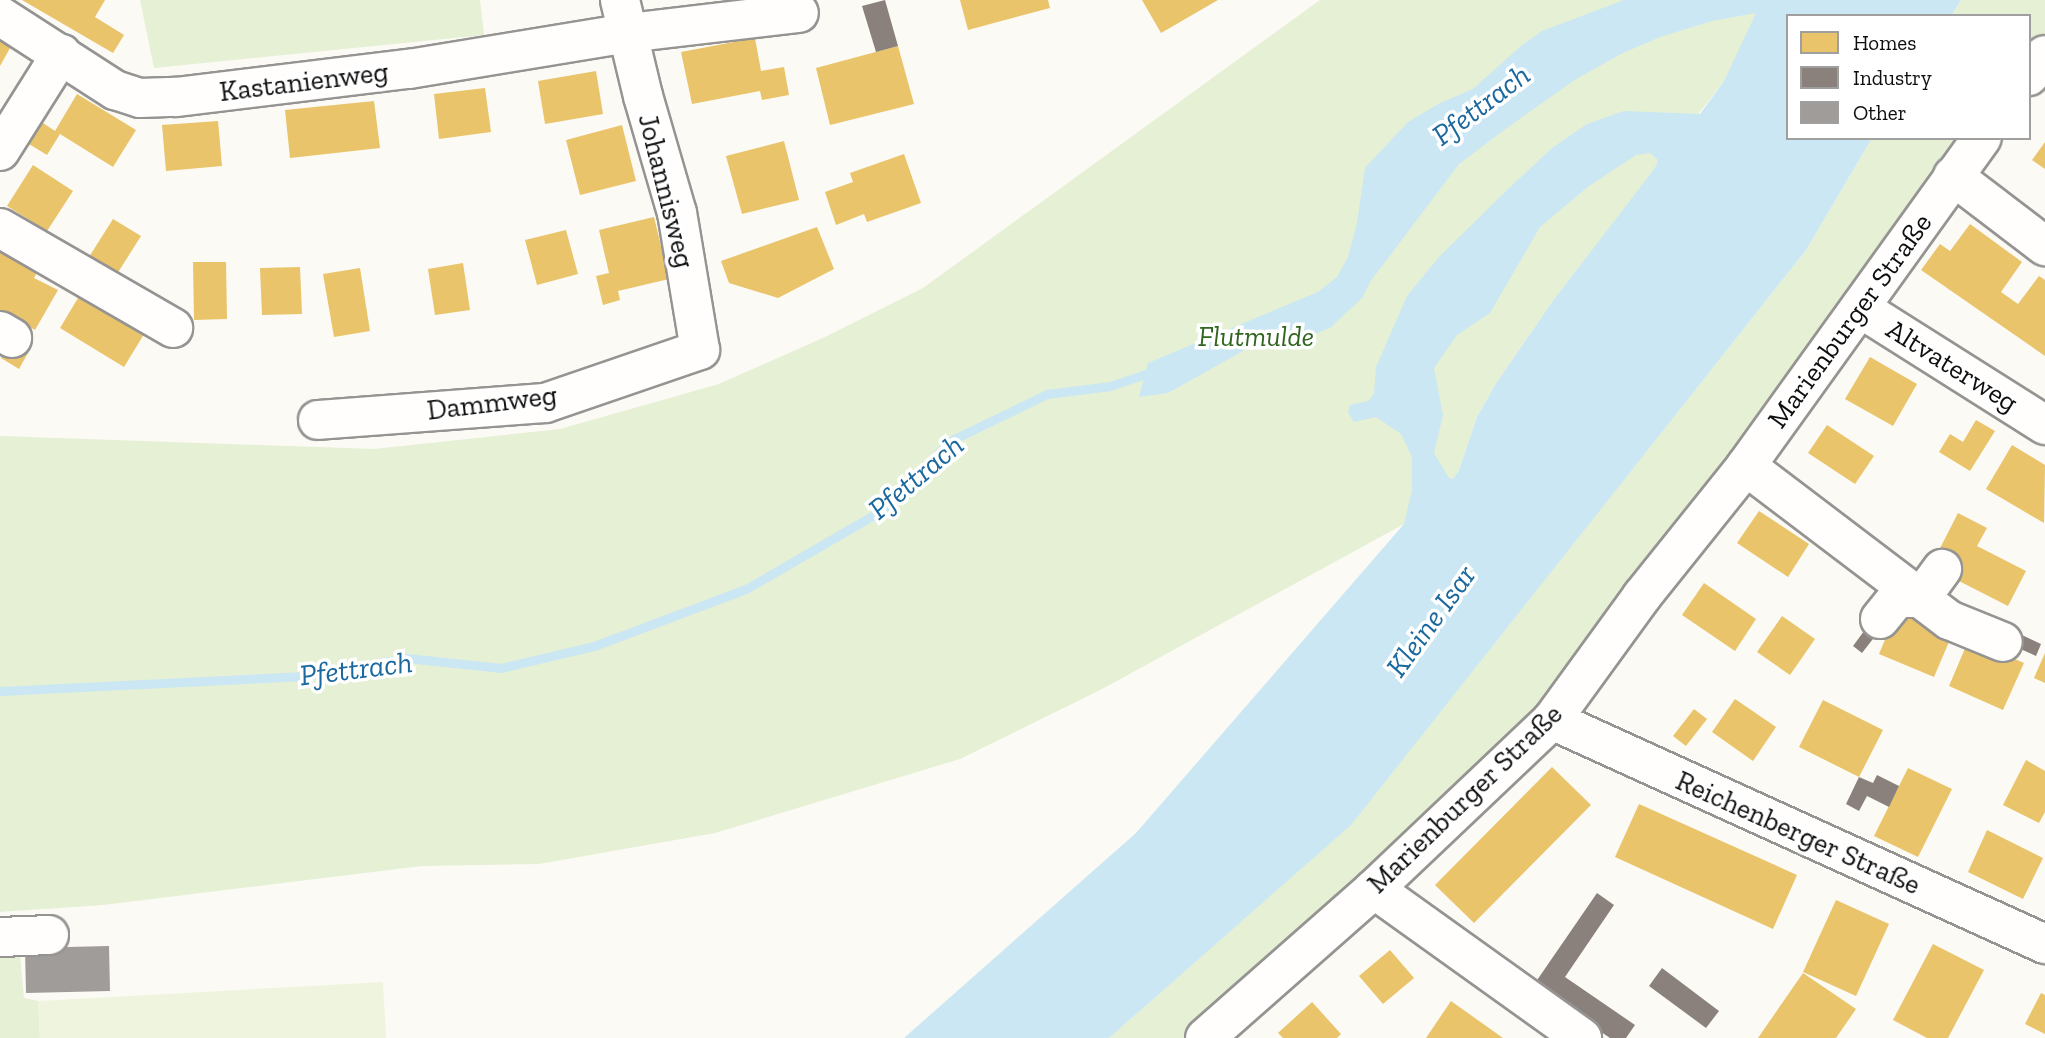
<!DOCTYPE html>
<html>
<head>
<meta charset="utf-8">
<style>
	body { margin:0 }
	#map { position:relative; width:2045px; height:1038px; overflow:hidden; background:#fcfaf4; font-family:"Zilla Slab",serif }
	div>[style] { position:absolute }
	.green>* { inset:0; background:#e6f0d4 }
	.pitch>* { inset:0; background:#eff4de }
	.water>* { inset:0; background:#cbe7f4 }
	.homes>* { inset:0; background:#e9c46a }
	.industry>* { inset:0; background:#8a817c }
	.stream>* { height:9px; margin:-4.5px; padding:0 4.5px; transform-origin:4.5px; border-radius:4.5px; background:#cbe7f4 }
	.building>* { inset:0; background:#9f9c99 }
	.roads { filter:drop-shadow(2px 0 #959492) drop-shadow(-2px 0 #959492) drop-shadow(0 2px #959492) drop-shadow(0 -2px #959492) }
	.minor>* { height:38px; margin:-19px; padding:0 19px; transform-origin:19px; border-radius:19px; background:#fffefd }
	span { translate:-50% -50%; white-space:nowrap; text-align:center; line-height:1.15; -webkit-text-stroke:7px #fff; paint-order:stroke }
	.street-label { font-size:28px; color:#0e0e0e }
	.park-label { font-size:28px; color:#306520; font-style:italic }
	.water-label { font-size:30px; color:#1a689d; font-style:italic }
	.legend { position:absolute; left:1786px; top:14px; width:245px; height:126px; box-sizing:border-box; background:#fff; border:2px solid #9f9f9f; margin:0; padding:9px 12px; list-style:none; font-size:21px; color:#0e0e0e }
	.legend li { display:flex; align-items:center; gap:14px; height:35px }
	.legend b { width:35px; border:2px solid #9f9f9f }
</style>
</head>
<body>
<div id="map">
	<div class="green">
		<i style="clip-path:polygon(140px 0,480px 0,484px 35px,154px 68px)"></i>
		<i style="clip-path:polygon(1320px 0,1760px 0,1752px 27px,1724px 81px,1552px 302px,1495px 385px,1477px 417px,1459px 470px,1453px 479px,1404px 524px,1102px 689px,960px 759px,715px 833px,539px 864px,422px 866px,103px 905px,0 912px,0 436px,374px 449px,560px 429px,719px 384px,825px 337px,923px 288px)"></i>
		<i style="clip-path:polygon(1961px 0,2045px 0,2045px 55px,2029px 76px,2029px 16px,1951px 16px)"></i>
		<i style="clip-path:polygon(1872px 138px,1982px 138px,1552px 720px,1205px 1038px,1109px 1038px,1351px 824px,1806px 250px)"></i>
		<i style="clip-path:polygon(19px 944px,24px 998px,38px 1001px,40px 1038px,0 1038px,0 946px)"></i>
	</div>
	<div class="pitch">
		<i style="clip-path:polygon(383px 982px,386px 1038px,40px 1038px,38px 1001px)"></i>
	</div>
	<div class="water">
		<i style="clip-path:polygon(evenodd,1624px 0,1961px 0,1951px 16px,1788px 16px,1788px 138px,1872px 138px,1806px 250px,1351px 825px,1109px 1038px,904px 1038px,1136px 833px,1404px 524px,1412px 490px,1412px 457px,1401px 434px,1376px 417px,1354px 422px,1348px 412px,1350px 405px,1368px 401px,1374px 394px,1376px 367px,1407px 296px,1439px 257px,1507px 190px,1552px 148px,1587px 124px,1624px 111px,1700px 114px,1724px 81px,1756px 13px,1712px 21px,1660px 37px,1623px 53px,1576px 79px,1504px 130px,1459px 164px,1370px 282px,1362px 298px,1330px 328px,1299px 340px,1263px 342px,1250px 347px,1168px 393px,1139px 397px,1148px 363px,1318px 292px,1337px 277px,1348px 257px,1357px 223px,1365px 168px,1408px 122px,1440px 103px,1473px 89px,1521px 46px,1542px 31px,1624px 0,1650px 153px,1658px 160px,1655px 168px,1552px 302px,1495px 385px,1477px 417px,1459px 470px,1453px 479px,1449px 478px,1434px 453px,1443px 415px,1434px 368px,1457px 335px,1490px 313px,1540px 227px,1589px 186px,1636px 155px,1650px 153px)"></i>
	</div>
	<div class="homes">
		<i style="clip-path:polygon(22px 0,105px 0,95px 17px,124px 35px,113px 53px)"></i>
		<i style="clip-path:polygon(960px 0,1048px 0,1050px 8px,968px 30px)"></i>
		<i style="clip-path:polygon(1142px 0,1218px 0,1161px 33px)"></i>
		<i style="clip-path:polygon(0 33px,14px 41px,0 66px)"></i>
		<i style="clip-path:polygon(755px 38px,761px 71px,784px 67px,789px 95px,762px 100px,760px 91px,692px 104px,681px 52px)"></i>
		<i style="clip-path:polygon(898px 46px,914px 104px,830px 125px,816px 68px)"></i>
		<i style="clip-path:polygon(596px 71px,603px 114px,545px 124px,538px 81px)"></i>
		<i style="clip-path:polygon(485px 88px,491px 132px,439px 139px,434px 94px)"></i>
		<i style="clip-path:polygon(77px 94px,136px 130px,113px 167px,60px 134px,47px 155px,24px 141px,37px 119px,55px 131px)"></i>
		<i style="clip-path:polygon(374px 101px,380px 148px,290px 158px,285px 110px)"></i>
		<i style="clip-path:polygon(218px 121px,222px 166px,166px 171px,162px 125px)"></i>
		<i style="clip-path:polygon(622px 125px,636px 181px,580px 195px,566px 140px)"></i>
		<i style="clip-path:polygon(784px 141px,799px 200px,742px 214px,726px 156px)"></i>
		<i style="clip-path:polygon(2045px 142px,2045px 169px,2032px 160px)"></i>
		<i style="clip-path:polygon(904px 154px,921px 203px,867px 222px,864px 214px,836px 225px,825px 192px,853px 182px,850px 173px)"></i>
		<i style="clip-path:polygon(33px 165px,73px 191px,47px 231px,7px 206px)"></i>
		<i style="clip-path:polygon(654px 217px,669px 279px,618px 291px,620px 300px,603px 305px,596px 276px,609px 273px,599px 230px)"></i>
		<i style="clip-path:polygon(113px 219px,141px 236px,117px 274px,89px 257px)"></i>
		<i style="clip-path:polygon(1970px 224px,2022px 262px,2001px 292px,2018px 304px,2039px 276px,2045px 280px,2045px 356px,1921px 270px,1940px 244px,1950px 251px)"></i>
		<i style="clip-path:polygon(817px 227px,834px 269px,778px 298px,729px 283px,721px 261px)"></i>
		<i style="clip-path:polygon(566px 230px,578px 274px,537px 285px,525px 240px)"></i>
		<i style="clip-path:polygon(0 245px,39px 268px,34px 278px,58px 290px,35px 330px,0 310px)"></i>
		<i style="clip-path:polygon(193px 262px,226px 262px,227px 319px,194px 320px)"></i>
		<i style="clip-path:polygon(463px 263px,470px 310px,435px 315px,428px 269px)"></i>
		<i style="clip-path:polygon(300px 267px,302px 314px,262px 315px,260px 268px)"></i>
		<i style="clip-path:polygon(360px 268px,370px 331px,334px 337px,323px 274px)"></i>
		<i style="clip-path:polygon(81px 293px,146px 331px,124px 367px,60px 328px)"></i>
		<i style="clip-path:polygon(10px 343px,28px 353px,19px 369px,1px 358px)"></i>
		<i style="clip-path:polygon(1870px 357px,1917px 384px,1893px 426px,1845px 399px)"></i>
		<i style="clip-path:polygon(1976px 420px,1995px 431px,1970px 471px,1939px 452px,1950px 434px,1963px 442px)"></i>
		<i style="clip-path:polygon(1827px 425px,1874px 456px,1855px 484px,1808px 453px)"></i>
		<i style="clip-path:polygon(2012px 445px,2045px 465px,2044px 523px,1986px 489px)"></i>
		<i style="clip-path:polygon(1759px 511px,1809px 544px,1788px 577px,1737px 543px)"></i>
		<i style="clip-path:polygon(1958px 513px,1987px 528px,1977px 546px,2026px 571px,2008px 606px,1957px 580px,1960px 573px,1934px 560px)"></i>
		<i style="clip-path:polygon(1704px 583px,1756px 619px,1735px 651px,1682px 615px)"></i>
		<i style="clip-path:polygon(1899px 606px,1954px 630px,1934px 677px,1879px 654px)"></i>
		<i style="clip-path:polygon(1782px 616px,1815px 639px,1790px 675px,1757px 652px)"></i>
		<i style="clip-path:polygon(1969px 639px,2024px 663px,2003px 710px,1949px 686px)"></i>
		<i style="clip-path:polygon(2045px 653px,2045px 683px,2034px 678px)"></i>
		<i style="clip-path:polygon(1735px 699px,1776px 727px,1753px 761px,1712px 732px)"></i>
		<i style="clip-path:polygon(1823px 700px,1883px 730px,1859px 777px,1799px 747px)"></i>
		<i style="clip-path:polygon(1694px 709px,1707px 719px,1686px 746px,1673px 736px)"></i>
		<i style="clip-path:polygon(2026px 760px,2045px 771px,2045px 812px,2039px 823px,2003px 805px)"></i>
		<i style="clip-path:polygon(1552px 767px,1591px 805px,1474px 923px,1435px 885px)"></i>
		<i style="clip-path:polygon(1908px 768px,1952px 789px,1918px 857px,1874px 836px)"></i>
		<i style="clip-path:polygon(1639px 804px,1797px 875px,1773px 929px,1615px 857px)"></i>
		<i style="clip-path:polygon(1987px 830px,2043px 858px,2023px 899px,1968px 872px)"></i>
		<i style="clip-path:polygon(1836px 900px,1889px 924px,1856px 996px,1803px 972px)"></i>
		<i style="clip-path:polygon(1933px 944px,1984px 970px,1948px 1038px,1927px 1038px,1893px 1020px)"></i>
		<i style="clip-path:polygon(1390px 950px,1414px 978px,1383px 1004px,1359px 976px)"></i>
		<i style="clip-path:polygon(1803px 973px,1856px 1009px,1836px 1038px,1758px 1038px)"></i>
		<i style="clip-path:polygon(2041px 993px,2045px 995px,2045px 1034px,2025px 1024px)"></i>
		<i style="clip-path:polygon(1451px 1001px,1503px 1038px,1426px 1038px)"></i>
		<i style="clip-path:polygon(1312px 1002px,1341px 1034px,1337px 1038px,1283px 1038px,1278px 1033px)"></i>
	</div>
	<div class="industry">
		<i style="clip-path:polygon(885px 0,898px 46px,876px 52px,862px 6px)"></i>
		<i style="clip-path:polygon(1867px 627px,1876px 635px,1862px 653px,1853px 646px)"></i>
		<i style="clip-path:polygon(2022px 635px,2041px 644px,2036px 656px,2016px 647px)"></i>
		<i style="clip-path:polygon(1877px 775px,1899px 786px,1889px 807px,1867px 796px,1859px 811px,1846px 804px,1859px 777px,1873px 783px)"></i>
		<i style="clip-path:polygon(1597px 893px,1614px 905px,1565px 977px,1635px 1025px,1626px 1038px,1610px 1038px,1533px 986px)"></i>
		<i style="clip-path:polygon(1662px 968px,1719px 1011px,1706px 1028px,1649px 986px)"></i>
	</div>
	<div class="stream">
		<i style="left:0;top:691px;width:306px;rotate:-2.8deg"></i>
		<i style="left:306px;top:676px;width:102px;rotate:-10.2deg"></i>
		<i style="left:406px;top:658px;width:96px;rotate:6deg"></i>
		<i style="left:501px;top:668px;width:96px;rotate:-13.3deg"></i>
		<i style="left:594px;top:646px;width:162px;rotate:-20.6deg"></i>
		<i style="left:746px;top:589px;width:168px;rotate:-30.1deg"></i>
		<i style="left:891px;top:505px;width:85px;rotate:-47.9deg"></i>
		<i style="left:948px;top:442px;width:110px;rotate:-25.9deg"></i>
		<i style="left:1047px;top:394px;width:64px;rotate:-7.2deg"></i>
		<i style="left:1110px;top:386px;width:46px;rotate:-18.8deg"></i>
	</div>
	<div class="building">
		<i style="clip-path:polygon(109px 946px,110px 991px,26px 993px,25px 948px)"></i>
	</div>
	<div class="roads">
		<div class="minor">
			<i style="left:0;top:16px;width:137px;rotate:32.8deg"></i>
			<i style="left:115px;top:90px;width:26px;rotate:18deg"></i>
			<i style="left:140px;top:98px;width:36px;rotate:-2deg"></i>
			<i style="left:176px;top:97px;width:235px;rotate:-6.9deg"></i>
			<i style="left:409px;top:69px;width:222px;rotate:-9.3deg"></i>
			<i style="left:628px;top:33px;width:172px;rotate:-6.7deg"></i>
			<i style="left:2029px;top:76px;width:26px;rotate:-53deg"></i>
			<i style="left:0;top:151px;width:115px;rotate:-57.8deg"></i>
			<i style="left:1953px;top:176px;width:116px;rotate:37.3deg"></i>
			<i style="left:0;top:228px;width:200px;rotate:30deg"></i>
			<i style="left:1860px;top:308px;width:219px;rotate:32.3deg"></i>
			<i style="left:0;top:331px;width:14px;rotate:30deg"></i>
			<i style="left:318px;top:420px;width:228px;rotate:-4.3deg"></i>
			<i style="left:545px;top:403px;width:164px;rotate:-18.9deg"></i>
			<i style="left:700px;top:350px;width:139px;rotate:-99.5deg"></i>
			<i style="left:677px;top:213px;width:122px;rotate:-106.2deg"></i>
			<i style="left:643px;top:96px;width:99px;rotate:-103.5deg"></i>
			<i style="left:1746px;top:466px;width:255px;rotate:37.2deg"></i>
			<i style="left:1949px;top:620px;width:58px;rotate:22.2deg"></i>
			<i style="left:1880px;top:619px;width:27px;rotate:-51deg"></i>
			<i style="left:1897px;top:598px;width:24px"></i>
			<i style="left:1921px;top:598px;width:36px;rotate:-54deg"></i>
			<i style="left:1552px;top:720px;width:542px;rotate:24.44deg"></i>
			<i style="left:1374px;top:889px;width:256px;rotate:35.6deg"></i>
			<i style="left:0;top:937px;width:49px;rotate:-2.3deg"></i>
			<i style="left:1205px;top:1038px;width:225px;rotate:-41.4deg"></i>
			<i style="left:1374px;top:889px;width:245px;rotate:-43.5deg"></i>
			<i style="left:1552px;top:720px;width:153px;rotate:-54deg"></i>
			<i style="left:1642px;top:596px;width:166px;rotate:-51.3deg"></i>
			<i style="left:1746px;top:466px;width:404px;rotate:-54.3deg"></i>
		</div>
	</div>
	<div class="street-label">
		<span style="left:304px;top:82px;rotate:-7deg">Kastanienweg</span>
		<span style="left:666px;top:191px;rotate:76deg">Johannisweg</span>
		<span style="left:1850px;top:321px;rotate:-54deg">Marienburger Straße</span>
		<span style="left:1952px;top:366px;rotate:32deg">Altvaterweg</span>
		<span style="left:492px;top:403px;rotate:-7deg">Dammweg</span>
		<span style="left:1465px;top:799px;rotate:-44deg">Marienburger Straße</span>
		<span style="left:1798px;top:833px;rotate:24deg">Reichenberger Straße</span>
	</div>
	<div class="park-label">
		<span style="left:1256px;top:337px">Flutmulde</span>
	</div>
	<div class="water-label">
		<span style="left:1481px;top:105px;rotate:-37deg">Pfettrach</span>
		<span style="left:916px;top:477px;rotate:-40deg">Pfettrach</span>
		<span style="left:1431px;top:621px;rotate:-54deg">Kleine Isar</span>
		<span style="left:356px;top:669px;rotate:-7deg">Pfettrach</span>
	</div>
	<ul class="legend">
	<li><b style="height:19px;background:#e9c46a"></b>Homes</li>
	<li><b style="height:19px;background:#8a817c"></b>Industry</li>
	<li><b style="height:19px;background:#9f9c99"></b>Other</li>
	</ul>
</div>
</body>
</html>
